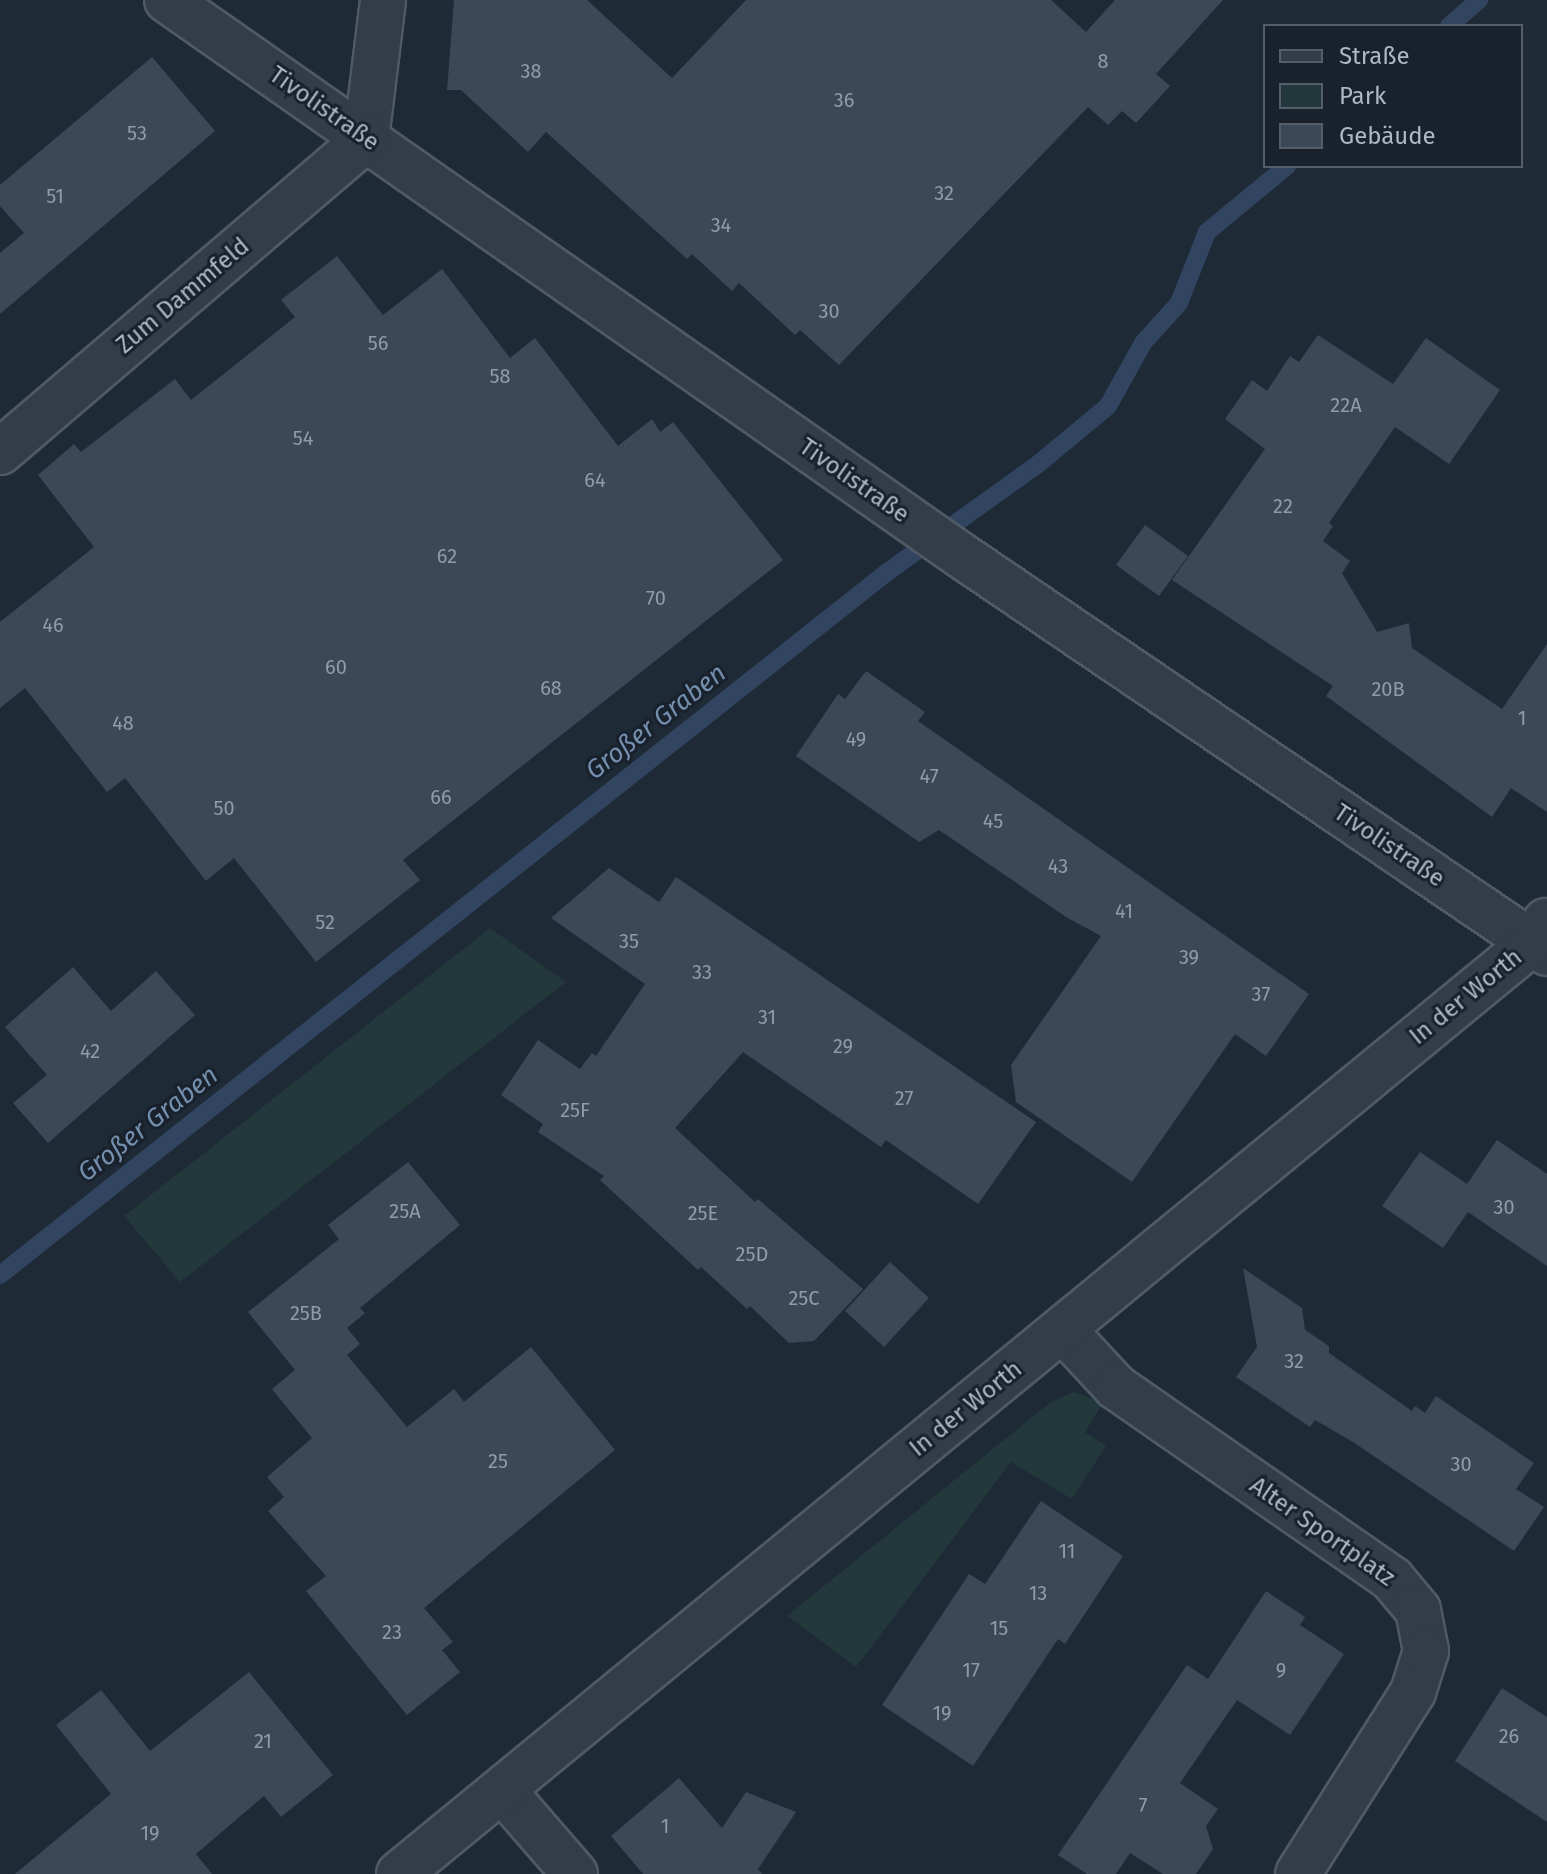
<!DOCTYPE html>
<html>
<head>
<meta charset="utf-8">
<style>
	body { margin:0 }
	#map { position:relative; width:1547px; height:1874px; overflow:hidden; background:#1f2a37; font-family:"Fira Sans",sans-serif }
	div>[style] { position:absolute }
	.green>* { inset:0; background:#22383a }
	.stream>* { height:18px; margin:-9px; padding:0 9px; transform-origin:9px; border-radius:9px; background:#324560 }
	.building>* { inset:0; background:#3b4858 }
	.roads { filter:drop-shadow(2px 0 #505a66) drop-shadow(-2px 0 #505a66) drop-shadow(0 2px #505a66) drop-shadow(0 -2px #505a66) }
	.minor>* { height:44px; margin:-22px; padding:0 22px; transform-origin:22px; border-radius:22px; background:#333c48 }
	span { translate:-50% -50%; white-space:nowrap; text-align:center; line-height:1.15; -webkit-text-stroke:6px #19212c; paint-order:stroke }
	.number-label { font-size:20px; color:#909baa }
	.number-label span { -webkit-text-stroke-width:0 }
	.street-label { font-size:24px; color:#adb7c5 }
	.water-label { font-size:26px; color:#748eae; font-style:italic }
	.legend { position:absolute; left:1263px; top:24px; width:260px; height:144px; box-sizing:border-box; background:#19212c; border:2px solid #545d69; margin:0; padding:10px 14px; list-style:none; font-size:24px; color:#adb7c5 }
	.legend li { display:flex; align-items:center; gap:16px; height:40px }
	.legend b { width:40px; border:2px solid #545d69 }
</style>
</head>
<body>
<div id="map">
	<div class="green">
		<i style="clip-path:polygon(490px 928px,566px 982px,180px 1282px,124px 1216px)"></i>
		<i style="clip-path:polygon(1074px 1392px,1103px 1403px,1085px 1432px,1106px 1446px,1072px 1499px,1011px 1462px,856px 1667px,787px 1616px,1052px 1401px)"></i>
	</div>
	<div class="stream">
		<i style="left:1449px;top:26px;width:40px;rotate:-41deg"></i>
		<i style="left:0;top:1275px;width:1130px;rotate:-38.39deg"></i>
		<i style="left:886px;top:573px;width:186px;rotate:-35.6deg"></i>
		<i style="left:1037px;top:465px;width:92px;rotate:-39.7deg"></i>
		<i style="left:1108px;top:406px;width:72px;rotate:-60.9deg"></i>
		<i style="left:1143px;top:343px;width:54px;rotate:-48deg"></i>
		<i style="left:1179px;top:303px;width:76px;rotate:-68.5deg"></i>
		<i style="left:1207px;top:232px;width:104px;rotate:-39.5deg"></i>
	</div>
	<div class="building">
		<i style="clip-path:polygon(454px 0,587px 0,672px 78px,746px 0,1051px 0,1086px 32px,1115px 0,1223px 0,1156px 74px,1170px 86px,1136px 123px,1122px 111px,1108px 125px,1088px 107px,839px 365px,800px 330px,795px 335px,739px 283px,732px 291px,692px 254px,687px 259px,546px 132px,528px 152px,461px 90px,447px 90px)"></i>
		<i style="clip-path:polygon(152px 57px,215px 131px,0 314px,0 253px,24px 233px,0 206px,0 185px)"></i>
		<i style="clip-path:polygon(337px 256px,383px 315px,442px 269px,510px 358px,535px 338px,618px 446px,652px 419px,660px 432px,673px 422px,783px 560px,403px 860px,420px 880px,316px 962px,234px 858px,206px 881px,125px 778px,107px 792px,25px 688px,0 708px,0 622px,94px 547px,38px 475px,74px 444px,81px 452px,175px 379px,191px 400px,295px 317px,281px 300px)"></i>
		<i style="clip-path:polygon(1318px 335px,1393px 384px,1426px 338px,1500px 390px,1449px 464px,1395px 427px,1329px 523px,1333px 526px,1323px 541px,1350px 561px,1342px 573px,1377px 632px,1409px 623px,1412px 648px,1502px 709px,1547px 644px,1547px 812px,1511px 788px,1492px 817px,1326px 696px,1333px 686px,1172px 580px,1265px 449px,1225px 419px,1252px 380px,1267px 391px,1290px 356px,1299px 362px)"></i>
		<i style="clip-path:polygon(1145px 525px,1188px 556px,1159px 596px,1116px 565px)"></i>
		<i style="clip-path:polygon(866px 671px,925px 712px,918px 721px,1309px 994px,1266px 1056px,1235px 1034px,1132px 1182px,1016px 1102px,1011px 1065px,1101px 936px,1066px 917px,939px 830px,919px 842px,796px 756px,838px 694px,845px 699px)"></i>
		<i style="clip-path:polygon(609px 868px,659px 902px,676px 877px,1036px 1122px,978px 1204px,886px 1140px,881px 1147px,743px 1052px,675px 1128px,755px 1202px,758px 1199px,863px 1289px,814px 1341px,789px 1343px,750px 1306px,747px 1309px,701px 1267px,698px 1270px,600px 1180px,604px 1176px,538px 1132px,543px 1124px,501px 1095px,538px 1040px,580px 1069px,592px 1053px,596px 1056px,645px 984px,551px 918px)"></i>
		<i style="clip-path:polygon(73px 967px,111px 1011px,156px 971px,195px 1015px,48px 1143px,13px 1103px,47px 1075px,5px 1027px)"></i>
		<i style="clip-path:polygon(1497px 1140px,1547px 1174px,1547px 1266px,1468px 1212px,1443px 1248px,1382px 1206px,1420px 1152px,1467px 1184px)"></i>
		<i style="clip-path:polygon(408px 1162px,460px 1225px,360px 1308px,365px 1313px,347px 1328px,360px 1344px,347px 1355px,407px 1427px,454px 1389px,464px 1402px,531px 1347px,615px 1450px,424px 1608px,453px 1642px,442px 1650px,460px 1672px,407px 1715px,306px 1591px,326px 1576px,268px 1511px,284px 1497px,267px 1477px,312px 1438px,272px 1389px,295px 1370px,248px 1312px,339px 1239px,328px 1225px)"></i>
		<i style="clip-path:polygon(890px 1262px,929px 1298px,884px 1347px,845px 1311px)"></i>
		<i style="clip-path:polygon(1243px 1268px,1302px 1308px,1305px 1330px,1329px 1346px,1329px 1353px,1412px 1411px,1415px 1406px,1425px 1413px,1436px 1396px,1534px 1463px,1516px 1489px,1544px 1507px,1514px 1551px,1353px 1442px,1315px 1420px,1310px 1427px,1236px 1377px,1257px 1347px)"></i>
		<i style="clip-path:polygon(1041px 1501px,1123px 1556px,1065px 1644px,1058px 1639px,973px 1766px,882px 1705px,969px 1574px,985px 1584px)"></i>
		<i style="clip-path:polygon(1266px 1591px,1305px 1617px,1300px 1625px,1344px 1654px,1290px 1735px,1237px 1700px,1180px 1783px,1218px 1809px,1206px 1826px,1213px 1849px,1196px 1874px,1163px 1874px,1130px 1853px,1116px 1874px,1087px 1874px,1058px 1855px,1187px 1665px,1208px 1679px)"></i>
		<i style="clip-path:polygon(249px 1672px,333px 1775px,281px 1817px,264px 1796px,196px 1854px,212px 1874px,15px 1874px,111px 1794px,56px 1725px,101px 1690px,150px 1751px)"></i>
		<i style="clip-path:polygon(1502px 1688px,1547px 1717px,1547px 1822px,1455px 1761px)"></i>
		<i style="clip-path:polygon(679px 1778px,722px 1828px,746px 1792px,796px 1812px,758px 1869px,762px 1874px,643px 1874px,611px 1836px)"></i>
	</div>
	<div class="roads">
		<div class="minor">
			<i style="left:167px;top:0;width:970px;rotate:34.97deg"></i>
			<i style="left:962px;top:556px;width:707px;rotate:34.16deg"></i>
			<i style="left:366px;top:139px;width:140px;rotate:-83deg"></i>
			<i style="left:0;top:452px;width:482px;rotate:-40.5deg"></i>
			<i style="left:1063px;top:1330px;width:78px;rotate:47.1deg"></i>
			<i style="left:1116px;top:1387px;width:336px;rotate:34.8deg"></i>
			<i style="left:1392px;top:1579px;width:40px;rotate:50deg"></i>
			<i style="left:1418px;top:1610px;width:42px;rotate:79deg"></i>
			<i style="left:1426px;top:1651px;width:43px;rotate:107.6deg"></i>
			<i style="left:1413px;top:1692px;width:215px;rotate:122.3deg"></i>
			<i style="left:503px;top:1791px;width:110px;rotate:49.1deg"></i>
			<i style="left:399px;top:1874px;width:1466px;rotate:-39.41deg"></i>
			<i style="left:1532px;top:943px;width:26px;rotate:-58deg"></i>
		</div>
	</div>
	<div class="number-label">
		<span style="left:1103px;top:61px">8</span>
		<span style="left:531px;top:71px">38</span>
		<span style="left:844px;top:100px">36</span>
		<span style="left:137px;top:133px">53</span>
		<span style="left:944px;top:193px">32</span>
		<span style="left:55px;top:196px">51</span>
		<span style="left:721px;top:225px">34</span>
		<span style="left:829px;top:311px">30</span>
		<span style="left:378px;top:343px">56</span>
		<span style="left:500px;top:376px">58</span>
		<span style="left:1346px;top:405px">22A</span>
		<span style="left:303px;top:438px">54</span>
		<span style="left:595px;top:480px">64</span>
		<span style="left:1283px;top:506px">22</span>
		<span style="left:447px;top:556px">62</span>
		<span style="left:656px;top:598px">70</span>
		<span style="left:53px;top:625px">46</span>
		<span style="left:336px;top:667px">60</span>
		<span style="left:551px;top:688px">68</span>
		<span style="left:1388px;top:689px">20B</span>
		<span style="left:1522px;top:718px">1</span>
		<span style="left:123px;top:723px">48</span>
		<span style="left:856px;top:739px">49</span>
		<span style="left:929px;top:776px">47</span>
		<span style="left:441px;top:797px">66</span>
		<span style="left:224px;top:808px">50</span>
		<span style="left:993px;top:821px">45</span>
		<span style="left:1058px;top:866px">43</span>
		<span style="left:1124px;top:911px">41</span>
		<span style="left:325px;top:922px">52</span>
		<span style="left:629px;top:941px">35</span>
		<span style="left:1189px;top:957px">39</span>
		<span style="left:702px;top:972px">33</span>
		<span style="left:1261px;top:994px">37</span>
		<span style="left:767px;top:1017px">31</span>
		<span style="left:843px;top:1046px">29</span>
		<span style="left:90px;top:1051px">42</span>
		<span style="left:904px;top:1098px">27</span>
		<span style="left:575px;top:1110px">25F</span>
		<span style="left:1504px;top:1207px">30</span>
		<span style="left:405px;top:1211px">25A</span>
		<span style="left:703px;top:1213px">25E</span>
		<span style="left:752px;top:1254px">25D</span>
		<span style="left:804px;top:1298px">25C</span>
		<span style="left:306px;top:1313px">25B</span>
		<span style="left:1294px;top:1361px">32</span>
		<span style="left:498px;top:1461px">25</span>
		<span style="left:1461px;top:1464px">30</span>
		<span style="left:1067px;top:1551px">11</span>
		<span style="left:1038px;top:1593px">13</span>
		<span style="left:999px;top:1628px">15</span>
		<span style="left:392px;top:1632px">23</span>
		<span style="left:971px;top:1670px">17</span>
		<span style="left:1281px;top:1670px">9</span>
		<span style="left:942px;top:1713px">19</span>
		<span style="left:1509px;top:1736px">26</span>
		<span style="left:263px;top:1741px">21</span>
		<span style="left:1143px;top:1805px">7</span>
		<span style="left:665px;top:1826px">1</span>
		<span style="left:150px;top:1833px">19</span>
	</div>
	<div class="street-label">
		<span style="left:324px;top:109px;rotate:35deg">Tivolistraße</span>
		<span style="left:183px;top:296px;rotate:-40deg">Zum Dammfeld</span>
		<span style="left:854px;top:481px;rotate:35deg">Tivolistraße</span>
		<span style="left:1389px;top:846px;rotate:34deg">Tivolistraße</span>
		<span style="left:1466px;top:997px;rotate:-39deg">In der Worth</span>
		<span style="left:966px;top:1409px;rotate:-39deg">In der Worth</span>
		<span style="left:1322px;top:1532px;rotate:35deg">Alter Sportplatz</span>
	</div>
	<div class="water-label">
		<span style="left:656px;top:722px;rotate:-38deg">Großer Graben</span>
		<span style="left:148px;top:1124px;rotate:-38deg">Großer Graben</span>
	</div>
	<ul class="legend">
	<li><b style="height:10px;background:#333c48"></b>Straße</li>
	<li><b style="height:22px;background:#22383a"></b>Park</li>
	<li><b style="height:22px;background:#3b4858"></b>Gebäude</li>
	</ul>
</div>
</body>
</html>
